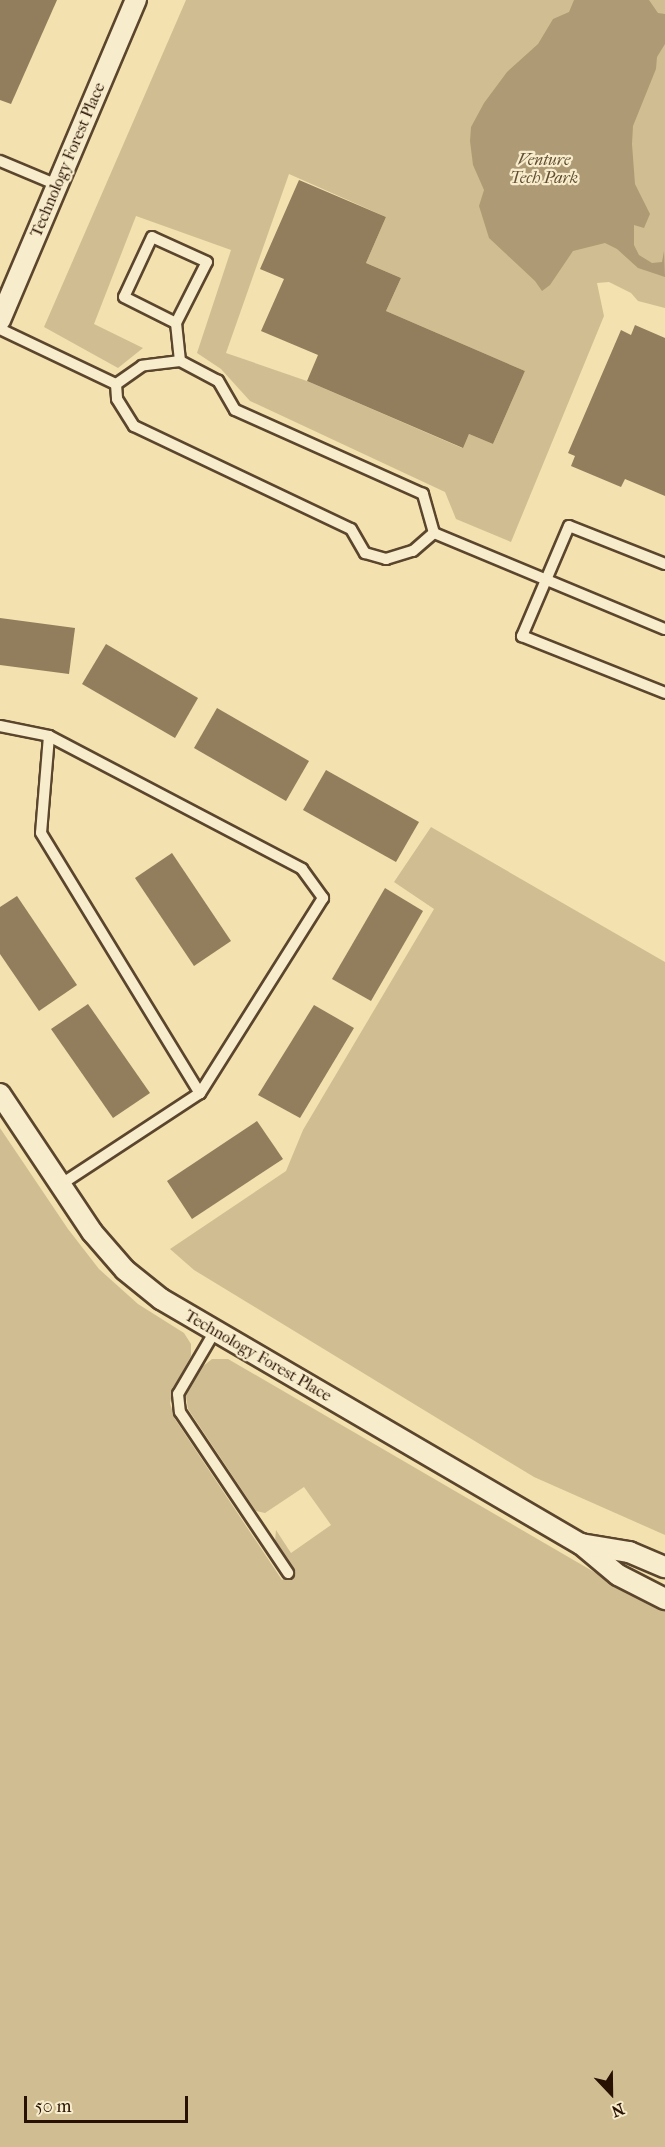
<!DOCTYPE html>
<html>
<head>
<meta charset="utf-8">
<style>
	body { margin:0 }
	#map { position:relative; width:665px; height:2147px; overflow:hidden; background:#f3e1af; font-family:"IM FELL French Canon",serif }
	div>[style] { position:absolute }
	.green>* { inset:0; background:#d0be92 }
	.water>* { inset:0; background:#ae9a74 }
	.building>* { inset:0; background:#927d5c }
	.roads { filter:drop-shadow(2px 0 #5b452d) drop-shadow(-2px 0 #5b452d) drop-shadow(0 2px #5b452d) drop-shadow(0 -2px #5b452d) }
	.lane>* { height:10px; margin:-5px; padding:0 5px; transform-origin:5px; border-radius:5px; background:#f7eccb }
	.street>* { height:20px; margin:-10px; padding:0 10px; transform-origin:10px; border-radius:10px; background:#f7eccb }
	span { translate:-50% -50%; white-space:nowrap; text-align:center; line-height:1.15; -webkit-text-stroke:4.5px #f7eccb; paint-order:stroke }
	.street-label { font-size:16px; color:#281102 }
	.park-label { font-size:16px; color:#634e34; font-style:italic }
	.north { position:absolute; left:581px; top:2063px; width:60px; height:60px; -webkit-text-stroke:4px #f7eccb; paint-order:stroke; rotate:158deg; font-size:16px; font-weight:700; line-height:24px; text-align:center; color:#281102 }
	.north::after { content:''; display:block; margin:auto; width:21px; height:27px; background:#281102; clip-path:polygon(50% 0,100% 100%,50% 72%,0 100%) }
	.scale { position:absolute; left:24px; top:2096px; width:164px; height:27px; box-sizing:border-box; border:3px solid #281102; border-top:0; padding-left:8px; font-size:18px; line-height:21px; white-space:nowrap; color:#281102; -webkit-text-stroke:4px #f7eccb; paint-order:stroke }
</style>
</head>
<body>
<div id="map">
	<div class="green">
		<i style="clip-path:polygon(evenodd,186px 0,665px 0,665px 308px,638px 301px,631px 293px,609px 282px,597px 283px,604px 316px,511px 542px,456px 519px,445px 492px,250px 401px,221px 369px,197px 353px,231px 250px,136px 216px,94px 324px,143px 348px,118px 368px,44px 327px,186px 0,289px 174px,386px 217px,366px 263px,401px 278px,386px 311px,525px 371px,493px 444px,469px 434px,462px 448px,307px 381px,226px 353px,289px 174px)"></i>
		<i style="clip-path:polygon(431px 827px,665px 962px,665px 1535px,534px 1477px,194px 1270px,170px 1249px,286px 1171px,303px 1130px,434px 909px,394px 882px)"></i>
		<i style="clip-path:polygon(0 1128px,68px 1229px,99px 1269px,138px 1304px,184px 1333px,191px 1344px,191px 1356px,173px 1389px,170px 1403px,175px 1419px,282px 1580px,294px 1571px,275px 1541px,276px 1530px,291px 1553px,331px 1525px,304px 1487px,265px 1513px,256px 1511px,188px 1409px,186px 1396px,202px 1367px,212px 1359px,228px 1359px,632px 1594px,665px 1609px,665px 2147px,0 2147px)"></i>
	</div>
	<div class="water">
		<i style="clip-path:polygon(574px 0,649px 0,658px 13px,665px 14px,665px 44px,657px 57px,656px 69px,633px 126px,632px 144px,635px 184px,650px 214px,644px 228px,634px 225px,634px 245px,639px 255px,652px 263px,662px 262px,664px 251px,665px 277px,638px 268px,617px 249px,605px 243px,573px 251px,550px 285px,542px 291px,535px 281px,489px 238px,479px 206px,484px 190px,473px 165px,470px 141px,471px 127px,484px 103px,507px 72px,538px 44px,553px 19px,569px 12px)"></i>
	</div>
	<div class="building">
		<i style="clip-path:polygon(0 0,57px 0,11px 104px,0 100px)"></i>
		<i style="clip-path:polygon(299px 180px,386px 217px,366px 263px,401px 278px,386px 311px,525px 371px,493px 444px,469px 434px,463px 448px,307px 381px,318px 355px,261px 331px,284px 279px,260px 269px)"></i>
		<i style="clip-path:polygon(635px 325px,665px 338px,665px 496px,625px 479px,621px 487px,571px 466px,575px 456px,568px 453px,621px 330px,631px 335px)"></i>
		<i style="clip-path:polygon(0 618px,75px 628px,69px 674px,0 665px)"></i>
		<i style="clip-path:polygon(106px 644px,198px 698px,175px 738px,82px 684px)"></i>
		<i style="clip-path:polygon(217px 708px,309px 761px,286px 801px,194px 748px)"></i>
		<i style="clip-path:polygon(326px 770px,419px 822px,396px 862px,303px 810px)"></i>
		<i style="clip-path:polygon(172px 853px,231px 941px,194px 966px,135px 878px)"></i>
		<i style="clip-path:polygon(385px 888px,423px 911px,371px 1001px,332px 979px)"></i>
		<i style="clip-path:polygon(17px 896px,77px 985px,39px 1011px,0 954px,0 907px)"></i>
		<i style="clip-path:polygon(88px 1004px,150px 1093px,113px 1118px,51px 1029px)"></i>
		<i style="clip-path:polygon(314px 1005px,354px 1028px,300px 1118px,258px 1095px)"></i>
		<i style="clip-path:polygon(257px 1121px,283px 1159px,192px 1219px,167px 1181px)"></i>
	</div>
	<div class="roads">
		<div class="lane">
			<i style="left:0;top:161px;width:62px;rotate:22.8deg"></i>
			<i style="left:176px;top:323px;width:68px;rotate:-63.1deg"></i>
			<i style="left:207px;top:262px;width:60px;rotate:-155.6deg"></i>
			<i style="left:152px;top:237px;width:66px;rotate:115deg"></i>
			<i style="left:124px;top:297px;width:58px;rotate:26.6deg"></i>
			<i style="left:176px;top:323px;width:38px;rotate:84deg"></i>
			<i style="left:0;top:329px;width:128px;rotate:25.4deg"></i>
			<i style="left:434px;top:533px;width:41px;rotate:-105.8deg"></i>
			<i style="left:423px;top:494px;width:206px;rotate:-155.9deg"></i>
			<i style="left:235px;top:410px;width:34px;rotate:-120deg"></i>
			<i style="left:218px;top:381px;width:43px;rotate:-152.2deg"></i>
			<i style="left:180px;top:361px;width:38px;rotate:173deg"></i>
			<i style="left:142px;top:366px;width:32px;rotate:145deg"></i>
			<i style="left:116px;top:384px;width:15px;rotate:86deg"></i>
			<i style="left:117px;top:399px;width:32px;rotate:58deg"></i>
			<i style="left:134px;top:426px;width:240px;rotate:25.4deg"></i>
			<i style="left:351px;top:529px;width:28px;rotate:60deg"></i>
			<i style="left:365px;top:553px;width:22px;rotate:16deg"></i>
			<i style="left:386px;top:559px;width:28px;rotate:-17deg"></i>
			<i style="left:413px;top:551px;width:28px;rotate:-41deg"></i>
			<i style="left:434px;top:533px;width:250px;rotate:22.6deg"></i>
			<i style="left:665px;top:564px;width:103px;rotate:-158.4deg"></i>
			<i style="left:569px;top:526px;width:120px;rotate:113.1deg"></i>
			<i style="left:522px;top:636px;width:154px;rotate:21.7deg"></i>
			<i style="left:0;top:726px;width:50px;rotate:11.5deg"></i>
			<i style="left:49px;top:736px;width:286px;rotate:27.7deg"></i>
			<i style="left:302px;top:869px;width:36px;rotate:54deg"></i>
			<i style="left:323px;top:898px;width:231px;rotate:122.2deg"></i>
			<i style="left:200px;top:1093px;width:168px;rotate:146.7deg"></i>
			<i style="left:49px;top:736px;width:97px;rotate:94.7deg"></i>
			<i style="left:41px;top:833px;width:305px;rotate:58.6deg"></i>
			<i style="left:215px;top:1331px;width:73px;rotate:120.4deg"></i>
			<i style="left:178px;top:1394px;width:18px;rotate:84deg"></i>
			<i style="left:180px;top:1412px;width:194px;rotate:56.1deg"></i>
		</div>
		<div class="street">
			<i style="left:0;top:320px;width:348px;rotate:-67deg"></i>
			<i style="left:0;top:1094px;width:166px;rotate:56.3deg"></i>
			<i style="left:92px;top:1232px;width:50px;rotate:49deg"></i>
			<i style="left:125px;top:1270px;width:46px;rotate:38.9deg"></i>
			<i style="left:161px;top:1299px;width:486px;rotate:30.3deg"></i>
			<i style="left:581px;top:1544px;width:48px;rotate:40deg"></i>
			<i style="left:618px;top:1575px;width:53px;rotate:27.1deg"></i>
			<i style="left:581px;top:1544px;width:49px;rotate:9.5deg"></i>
			<i style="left:629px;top:1552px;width:39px;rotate:23deg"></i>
		</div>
	</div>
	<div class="street-label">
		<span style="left:68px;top:160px;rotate:-67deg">Technology Forest Place</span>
		<span style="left:258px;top:1356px;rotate:30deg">Technology Forest Place</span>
	</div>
	<div class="park-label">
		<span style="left:544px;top:169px">Venture<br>Tech Park</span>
	</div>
	<div class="north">N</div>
	<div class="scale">50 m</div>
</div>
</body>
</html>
